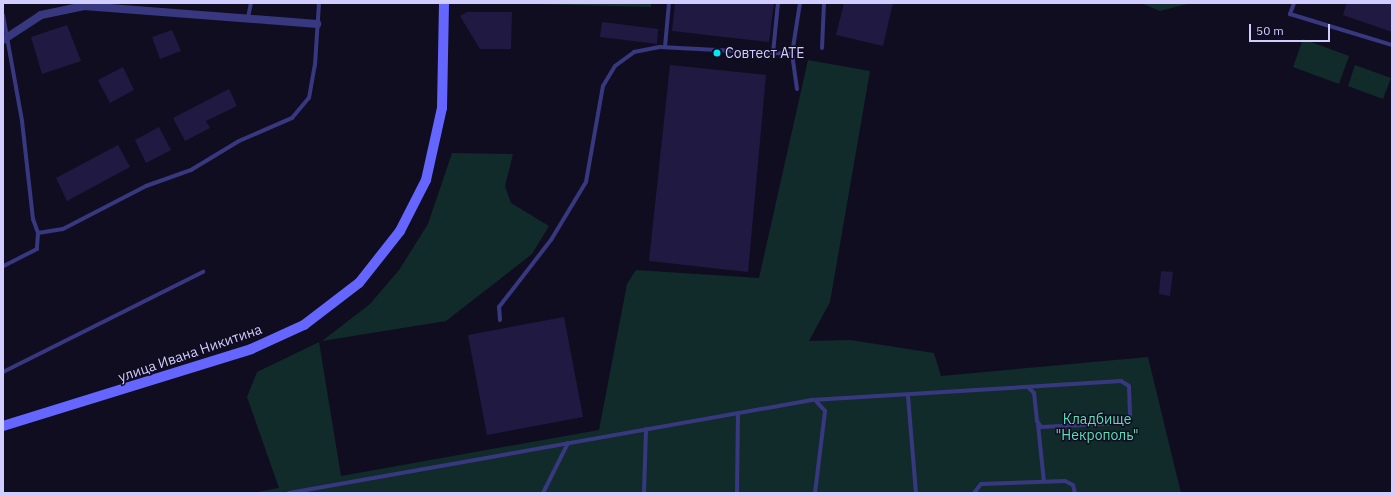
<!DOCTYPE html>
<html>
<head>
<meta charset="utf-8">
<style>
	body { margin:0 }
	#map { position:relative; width:1395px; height:496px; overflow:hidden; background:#100d21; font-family:"IBM Plex Sans",sans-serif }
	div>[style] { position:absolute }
	.green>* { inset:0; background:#102b29 }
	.building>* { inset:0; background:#201942 }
	.lane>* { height:4px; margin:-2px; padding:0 2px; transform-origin:2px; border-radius:2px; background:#383880 }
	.street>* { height:8px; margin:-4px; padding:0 4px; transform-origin:4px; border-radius:4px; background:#383880 }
	.secondary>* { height:10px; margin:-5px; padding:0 5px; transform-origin:5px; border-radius:5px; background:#6566ff }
	.dots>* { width:11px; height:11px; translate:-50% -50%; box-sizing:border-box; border:2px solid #100d21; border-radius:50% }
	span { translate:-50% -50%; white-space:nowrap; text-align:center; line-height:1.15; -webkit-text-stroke:3px #100d21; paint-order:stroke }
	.poi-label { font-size:14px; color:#d1cdff }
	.left { translate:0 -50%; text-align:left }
	.street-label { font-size:14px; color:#d1cdff }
	.park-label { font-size:14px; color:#5adfb8 }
	.frame { position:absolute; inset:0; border:4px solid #d1cdff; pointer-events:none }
	.scale { position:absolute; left:1249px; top:24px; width:81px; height:18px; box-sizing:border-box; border:2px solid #d1cdff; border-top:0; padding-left:5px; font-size:12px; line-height:14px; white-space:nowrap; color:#d1cdff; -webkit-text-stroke:3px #100d21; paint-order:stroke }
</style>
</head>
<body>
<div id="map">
	<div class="green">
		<i style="clip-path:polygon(502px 3px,651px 3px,651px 7px)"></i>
		<i style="clip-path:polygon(1141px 3px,1191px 3px,1160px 11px)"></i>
		<i style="clip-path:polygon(1303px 39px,1349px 56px,1339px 84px,1293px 67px)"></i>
		<i style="clip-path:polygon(808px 60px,870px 71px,830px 302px,809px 341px,850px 340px,934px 353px,941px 376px,1148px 357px,1181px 493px,253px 493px,279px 488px,247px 397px,257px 372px,319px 342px,341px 476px,599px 430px,627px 284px,636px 270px,759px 278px)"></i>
		<i style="clip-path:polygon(1355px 65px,1391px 78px,1383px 99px,1348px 86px)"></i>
		<i style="clip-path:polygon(452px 153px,513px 154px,505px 186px,511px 203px,549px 226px,532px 254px,446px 321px,322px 341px,370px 304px,399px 270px,428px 224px)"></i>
	</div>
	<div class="building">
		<i style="clip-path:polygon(675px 3px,774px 3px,769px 42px,672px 31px)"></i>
		<i style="clip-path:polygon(844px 3px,893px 3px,883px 46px,836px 35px)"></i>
		<i style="clip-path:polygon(1347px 3px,1392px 3px,1392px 32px,1343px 15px)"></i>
		<i style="clip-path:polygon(467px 12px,512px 12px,511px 49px,480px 49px,460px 16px)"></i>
		<i style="clip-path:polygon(602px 22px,658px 29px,657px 44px,600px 37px)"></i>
		<i style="clip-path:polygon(67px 25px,81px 61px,42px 74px,31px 37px)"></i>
		<i style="clip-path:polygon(172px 30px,181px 51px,160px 59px,152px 37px)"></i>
		<i style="clip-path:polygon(670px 65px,766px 75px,748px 272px,649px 261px)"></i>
		<i style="clip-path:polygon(123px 67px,134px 90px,110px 103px,98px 80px)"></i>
		<i style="clip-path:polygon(229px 89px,237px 106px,206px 121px,210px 128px,185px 141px,173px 118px)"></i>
		<i style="clip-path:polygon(159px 127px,171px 150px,146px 163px,135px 140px)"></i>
		<i style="clip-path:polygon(118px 145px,130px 167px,67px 201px,56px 178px)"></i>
		<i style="clip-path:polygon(1161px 271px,1173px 272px,1170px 296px,1159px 294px)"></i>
		<i style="clip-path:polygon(564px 317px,583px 417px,487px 435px,468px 335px)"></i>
	</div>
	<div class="lane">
		<i style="left:1294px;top:3px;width:12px;rotate:110deg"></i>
		<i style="left:1290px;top:14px;width:107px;rotate:16.9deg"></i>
		<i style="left:3px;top:15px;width:108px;rotate:79.8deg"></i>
		<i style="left:22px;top:121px;width:99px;rotate:83.6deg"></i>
		<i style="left:33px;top:219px;width:15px;rotate:70deg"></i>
		<i style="left:38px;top:233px;width:16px;rotate:94deg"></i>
		<i style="left:37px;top:249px;width:38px;rotate:153deg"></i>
		<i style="left:248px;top:18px;width:15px;rotate:-79deg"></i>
		<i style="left:665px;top:47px;width:44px;rotate:-84.8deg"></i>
		<i style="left:822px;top:48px;width:45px;rotate:-87.5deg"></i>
		<i style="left:773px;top:53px;width:50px;rotate:-84.3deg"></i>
		<i style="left:797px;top:89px;width:35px;rotate:-98deg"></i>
		<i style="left:792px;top:54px;width:52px;rotate:-81.1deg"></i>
		<i style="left:38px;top:233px;width:25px;rotate:-9deg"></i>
		<i style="left:63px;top:229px;width:93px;rotate:-27.4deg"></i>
		<i style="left:146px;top:186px;width:48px;rotate:-19.6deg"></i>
		<i style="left:191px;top:170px;width:56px;rotate:-31.1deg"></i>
		<i style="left:239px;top:141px;width:58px;rotate:-23.5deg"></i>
		<i style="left:292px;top:118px;width:26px;rotate:-50deg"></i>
		<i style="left:309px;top:98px;width:34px;rotate:-80deg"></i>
		<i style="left:315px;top:65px;width:62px;rotate:-86.3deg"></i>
		<i style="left:500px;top:320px;width:13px;rotate:-94deg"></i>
		<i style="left:499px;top:307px;width:85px;rotate:-52.2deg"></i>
		<i style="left:551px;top:240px;width:68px;rotate:-58.9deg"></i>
		<i style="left:586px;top:182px;width:97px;rotate:-80deg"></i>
		<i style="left:603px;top:86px;width:23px;rotate:-59deg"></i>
		<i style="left:615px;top:66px;width:24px;rotate:-36deg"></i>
		<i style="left:634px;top:52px;width:26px;rotate:-11deg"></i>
		<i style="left:660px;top:47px;width:132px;rotate:3deg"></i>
		<i style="left:3px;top:372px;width:224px;rotate:-26.6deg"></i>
		<i style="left:908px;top:396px;width:97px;rotate:85.3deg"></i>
		<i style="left:1038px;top:424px;width:58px;rotate:84.1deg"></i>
		<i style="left:289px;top:493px;width:531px;rotate:-10.08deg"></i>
		<i style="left:812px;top:400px;width:310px;rotate:-3.5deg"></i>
		<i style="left:1121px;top:381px;width:9px;rotate:32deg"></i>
		<i style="left:1129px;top:386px;width:32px;rotate:88deg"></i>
		<i style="left:1130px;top:418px;width:7px;rotate:135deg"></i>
		<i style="left:1125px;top:423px;width:84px;rotate:177.3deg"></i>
		<i style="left:1041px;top:427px;width:7px;rotate:-124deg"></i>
		<i style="left:1037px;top:421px;width:28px;rotate:-96deg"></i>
		<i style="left:1034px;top:393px;width:7px;rotate:-135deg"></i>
		<i style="left:543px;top:493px;width:56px;rotate:-63.4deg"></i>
		<i style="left:644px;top:493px;width:64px;rotate:-88.2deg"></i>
		<i style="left:737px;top:493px;width:80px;rotate:-89.3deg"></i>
		<i style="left:815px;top:493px;width:83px;rotate:-83deg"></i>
		<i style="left:825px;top:411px;width:13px;rotate:-132deg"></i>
		<i style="left:974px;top:493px;width:11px;rotate:-52deg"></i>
		<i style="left:981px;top:484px;width:84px;rotate:-2deg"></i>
		<i style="left:1065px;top:481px;width:9px;rotate:27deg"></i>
		<i style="left:1073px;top:485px;width:8px;rotate:76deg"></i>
	</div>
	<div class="street">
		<i style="left:3px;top:40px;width:45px;rotate:-33.3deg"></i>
		<i style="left:41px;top:15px;width:44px;rotate:-11.8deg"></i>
		<i style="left:84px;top:6px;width:234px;rotate:4.4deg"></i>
	</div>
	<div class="secondary">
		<i style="left:3px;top:426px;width:260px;rotate:-17.2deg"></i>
		<i style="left:251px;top:349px;width:58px;rotate:-24.4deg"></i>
		<i style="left:304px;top:325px;width:69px;rotate:-37.4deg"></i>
		<i style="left:359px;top:283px;width:66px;rotate:-51.7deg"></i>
		<i style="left:400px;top:231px;width:57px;rotate:-63deg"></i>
		<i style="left:426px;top:180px;width:74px;rotate:-77.5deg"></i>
		<i style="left:442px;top:108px;width:105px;rotate:-88.9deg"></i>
	</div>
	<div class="dots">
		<i style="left:717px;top:53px;background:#01e8f7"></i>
	</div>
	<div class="poi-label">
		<span class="left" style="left:725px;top:53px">Совтест АТЕ</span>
	</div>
	<div class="street-label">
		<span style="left:190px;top:353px;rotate:-19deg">улица Ивана Никитина</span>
	</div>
	<div class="park-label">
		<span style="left:1097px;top:427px">Кладбище<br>"Некрополь"</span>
	</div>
	<div class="frame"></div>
	<div class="scale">50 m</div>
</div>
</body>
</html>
